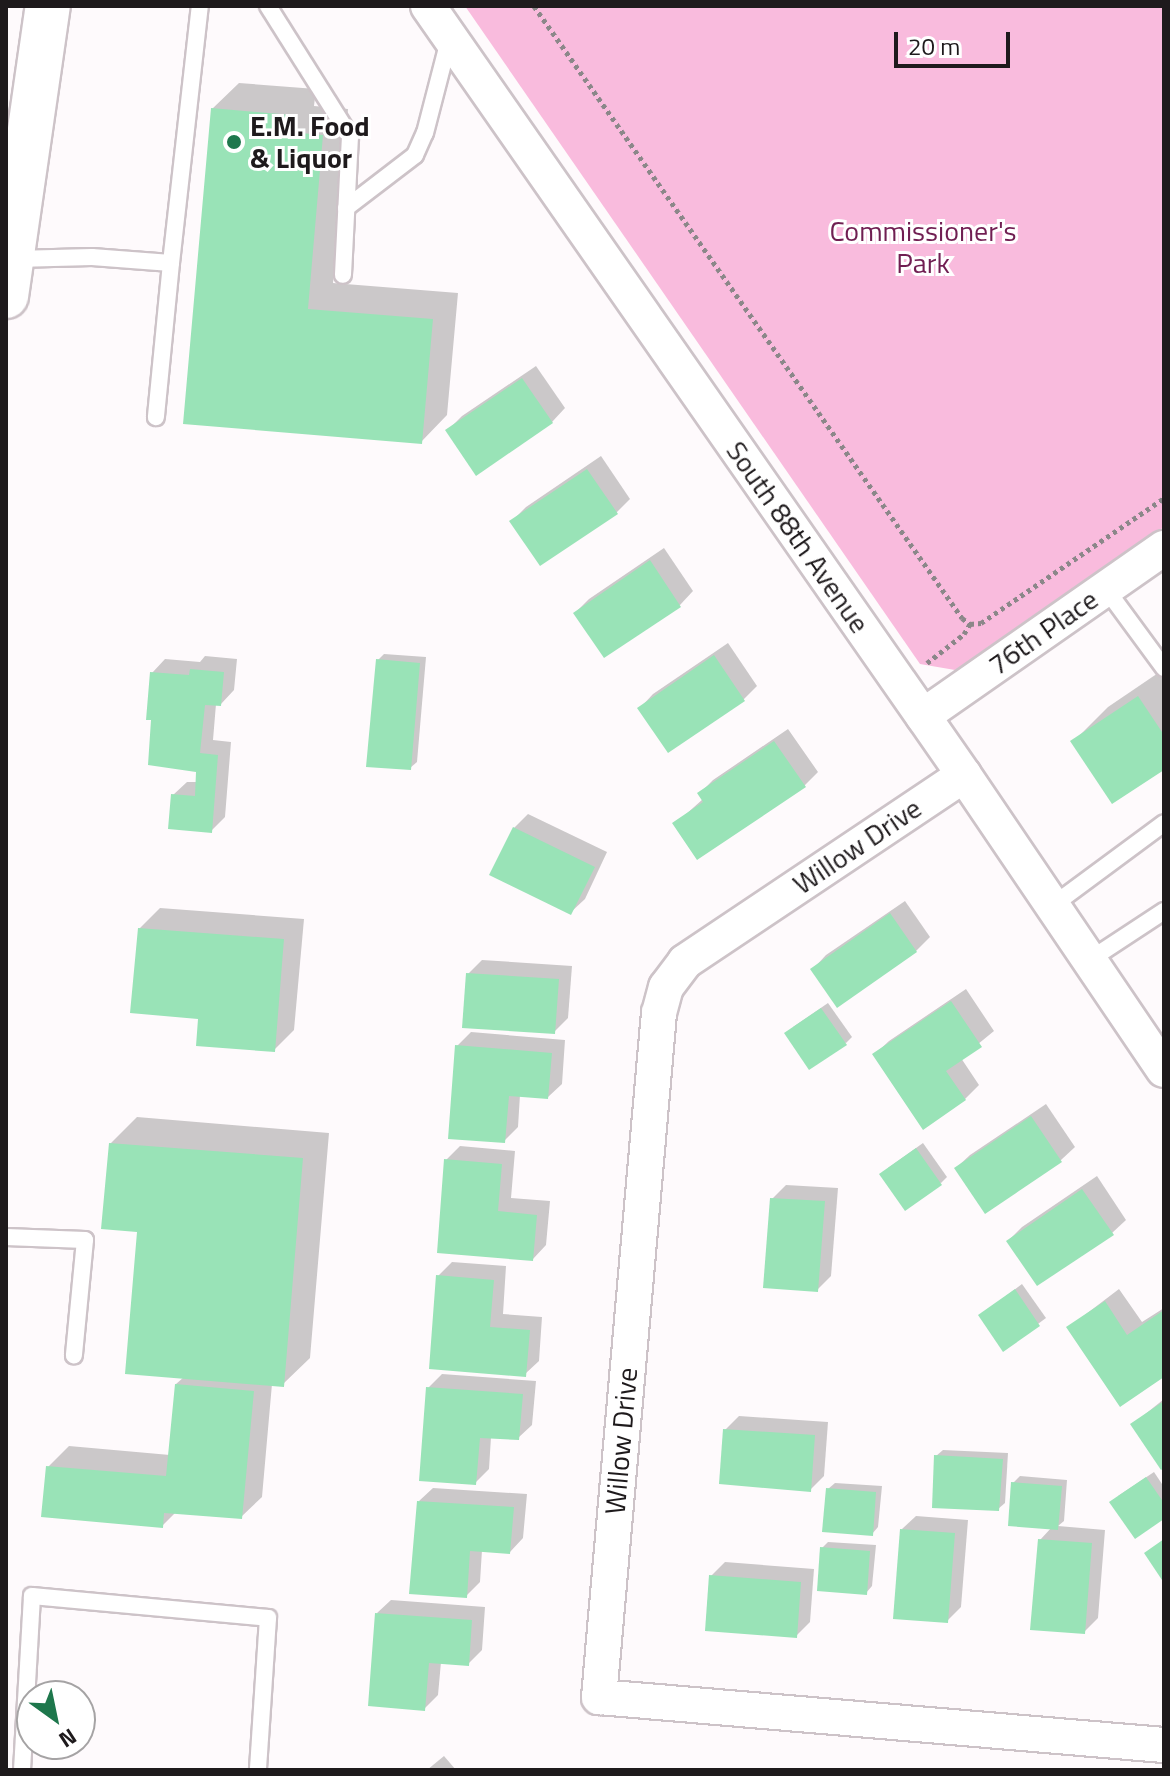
<!DOCTYPE html>
<html>
<head>
<meta charset="utf-8">
<style>
	body { margin:0 }
	#map { position:relative; width:1170px; height:1776px; overflow:hidden; background:#fefafc; font-family:"Titillium Web",sans-serif }
	div>[style] { position:absolute }
	.green>* { inset:0; background:#f9bbdd }
	.shadow>* { inset:0; background:#0003 }
	.building>* { inset:0; background:#99e3b7 }
	.path>* { height:5px; margin-top:-2.5px; transform-origin:0; background:repeating-linear-gradient(90deg,#8b8789 0 4px,transparent 0 8px) }
	.roads { filter:drop-shadow(2px 0 #cdc3c8) drop-shadow(-2px 0 #cdc3c8) drop-shadow(0 2px #cdc3c8) drop-shadow(0 -2px #cdc3c8) }
	.service>* { height:16px; margin:-8px; padding:0 8px; transform-origin:8px; border-radius:8px; background:#fff }
	.minor>* { height:34px; margin:-17px; padding:0 17px; transform-origin:17px; border-radius:17px; background:#fff }
	.primary>* { height:44px; margin:-22px; padding:0 22px; transform-origin:22px; border-radius:22px; background:#fff }
	.dots>* { width:22px; height:22px; translate:-50% -50%; box-sizing:border-box; border:4px solid #fff; border-radius:50% }
	span { translate:-50% -50%; white-space:nowrap; text-align:center; line-height:1.15; -webkit-text-stroke:6px #fff; paint-order:stroke }
	.poi-label { font-size:28px; color:#1e1a1c; font-weight:700 }
	.left { translate:0 -50%; text-align:left }
	.park-label { font-size:28px; color:#701e52 }
	.street-label { font-size:28px; color:#1e1a1c }
	.frame { position:absolute; inset:0; border:8px solid #1e1a1c; pointer-events:none }
	.north { position:absolute; left:16px; top:1680px; width:80px; height:80px; box-sizing:border-box; background:#fff; border:2px solid #a5a3a4; border-radius:50%; rotate:147deg; font-size:22px; font-weight:700; line-height:32px; text-align:center; color:#1e1a1c }
	.north::after { content:''; display:block; margin:auto; width:28px; height:36px; background:#1e774c; clip-path:polygon(50% 0,100% 100%,50% 72%,0 100%) }
	.scale { position:absolute; left:894px; top:32px; width:116px; height:36px; box-sizing:border-box; border:4px solid #1e1a1c; border-top:0; padding-left:10px; font-size:24px; line-height:28px; white-space:nowrap; color:#1e1a1c; -webkit-text-stroke:6px #fff; paint-order:stroke }
</style>
</head>
<body>
<div id="map">
	<div class="green">
		<i style="clip-path:polygon(465px 6px,1164px 6px,1164px 527px,970px 663px,955px 670px,920px 664px)"></i>
	</div>
	<div class="shadow">
		<i style="clip-path:polygon(239px 83px,316px 89px,314px 106px,348px 109px,333px 283px,458px 293px,447px 415px,421px 442px,185px 422px,212px 109px)"></i>
		<i style="clip-path:polygon(536px 366px,565px 408px,552px 422px,448px 430px,462px 416px)"></i>
		<i style="clip-path:polygon(601px 456px,630px 499px,616px 513px,512px 521px,526px 507px)"></i>
		<i style="clip-path:polygon(664px 548px,693px 591px,680px 605px,575px 613px,589px 599px)"></i>
		<i style="clip-path:polygon(728px 643px,757px 686px,743px 700px,640px 708px,653px 694px)"></i>
		<i style="clip-path:polygon(384px 654px,426px 657px,417px 762px,410px 768px,378px 660px)"></i>
		<i style="clip-path:polygon(205px 656px,237px 659px,234px 690px,221px 704px,216px 704px,213px 740px,231px 742px,225px 817px,211px 831px,173px 795px,187px 782px,197px 782px,198px 770px,152px 673px,165px 659px,200px 662px)"></i>
		<i style="clip-path:polygon(1164px 669px,1164px 767px,1073px 742px,1108px 707px)"></i>
		<i style="clip-path:polygon(788px 729px,818px 772px,804px 786px,675px 824px,703px 799px,699px 794px,713px 780px)"></i>
		<i style="clip-path:polygon(528px 814px,607px 852px,585px 899px,571px 912px,514px 828px)"></i>
		<i style="clip-path:polygon(905px 901px,930px 937px,916px 951px,813px 969px,826px 955px)"></i>
		<i style="clip-path:polygon(160px 908px,304px 919px,294px 1030px,274px 1050px,200px 1017px,139px 929px)"></i>
		<i style="clip-path:polygon(482px 960px,572px 966px,568px 1018px,554px 1032px,468px 974px)"></i>
		<i style="clip-path:polygon(966px 989px,994px 1031px,961px 1058px,979px 1085px,965px 1099px,875px 1054px,889px 1041px)"></i>
		<i style="clip-path:polygon(828px 1003px,852px 1037px,846px 1043px,793px 1027px)"></i>
		<i style="clip-path:polygon(471px 1032px,565px 1040px,562px 1084px,548px 1097px,520px 1095px,518px 1127px,504px 1141px,457px 1046px)"></i>
		<i style="clip-path:polygon(1046px 1104px,1075px 1147px,1061px 1160px,956px 1168px,970px 1155px)"></i>
		<i style="clip-path:polygon(137px 1117px,329px 1133px,310px 1358px,283px 1384px,272px 1384px,262px 1497px,241px 1517px,176px 1512px,162px 1526px,48px 1467px,69px 1446px,170px 1455px,176px 1384px,184px 1377px,110px 1144px)"></i>
		<i style="clip-path:polygon(923px 1143px,947px 1177px,941px 1183px,888px 1168px)"></i>
		<i style="clip-path:polygon(460px 1146px,515px 1151px,511px 1198px,550px 1201px,546px 1245px,533px 1259px,446px 1160px)"></i>
		<i style="clip-path:polygon(1097px 1176px,1126px 1220px,1112px 1233px,1008px 1241px,1022px 1227px)"></i>
		<i style="clip-path:polygon(786px 1185px,838px 1188px,831px 1276px,817px 1290px,772px 1199px)"></i>
		<i style="clip-path:polygon(452px 1262px,506px 1266px,503px 1314px,542px 1317px,539px 1361px,525px 1374px,438px 1276px)"></i>
		<i style="clip-path:polygon(1022px 1284px,1046px 1318px,1004px 1349px,981px 1315px)"></i>
		<i style="clip-path:polygon(1119px 1289px,1142px 1322px,1164px 1308px,1164px 1375px,1069px 1327px)"></i>
		<i style="clip-path:polygon(442px 1374px,536px 1381px,532px 1425px,518px 1438px,491px 1437px,489px 1469px,475px 1483px,428px 1388px)"></i>
		<i style="clip-path:polygon(1164px 1399px,1164px 1466px,1133px 1424px)"></i>
		<i style="clip-path:polygon(739px 1416px,828px 1422px,824px 1476px,810px 1490px,725px 1430px)"></i>
		<i style="clip-path:polygon(943px 1450px,1008px 1453px,1005px 1503px,998px 1509px,936px 1456px)"></i>
		<i style="clip-path:polygon(1154px 1472px,1164px 1487px,1164px 1517px,1118px 1496px)"></i>
		<i style="clip-path:polygon(1020px 1476px,1067px 1480px,1064px 1521px,1058px 1526px,1105px 1530px,1098px 1618px,1084px 1632px,1040px 1540px,1052px 1527px,1013px 1483px)"></i>
		<i style="clip-path:polygon(835px 1483px,882px 1486px,878px 1527px,872px 1534px,828px 1489px)"></i>
		<i style="clip-path:polygon(433px 1488px,527px 1494px,523px 1538px,510px 1552px,482px 1550px,480px 1582px,466px 1596px,419px 1501px)"></i>
		<i style="clip-path:polygon(916px 1516px,968px 1520px,961px 1607px,947px 1621px,902px 1529px)"></i>
		<i style="clip-path:polygon(828px 1542px,876px 1545px,872px 1586px,866px 1593px,822px 1548px)"></i>
		<i style="clip-path:polygon(725px 1562px,814px 1569px,810px 1622px,796px 1636px,711px 1576px)"></i>
		<i style="clip-path:polygon(391px 1600px,485px 1607px,482px 1650px,468px 1664px,441px 1662px,438px 1695px,424px 1709px,377px 1613px)"></i>
		<i style="clip-path:polygon(444px 1756px,456px 1770px,427px 1770px)"></i>
	</div>
	<div class="building">
		<i style="clip-path:polygon(211px 108px,291px 115px,289px 132px,323px 135px,308px 309px,433px 319px,422px 444px,183px 424px)"></i>
		<i style="clip-path:polygon(522px 378px,553px 423px,476px 476px,445px 430px)"></i>
		<i style="clip-path:polygon(587px 469px,618px 514px,540px 566px,509px 521px)"></i>
		<i style="clip-path:polygon(650px 560px,681px 607px,604px 658px,573px 613px)"></i>
		<i style="clip-path:polygon(714px 655px,745px 701px,668px 753px,637px 708px)"></i>
		<i style="clip-path:polygon(376px 659px,420px 663px,411px 770px,366px 767px)"></i>
		<i style="clip-path:polygon(190px 669px,224px 672px,221px 706px,205px 705px,200px 753px,218px 755px,212px 833px,168px 829px,171px 794px,195px 796px,196px 772px,148px 765px,151px 720px,146px 720px,150px 672px,189px 675px)"></i>
		<i style="clip-path:polygon(1138px 696px,1164px 735px,1164px 770px,1112px 804px,1070px 741px)"></i>
		<i style="clip-path:polygon(774px 741px,806px 787px,697px 860px,672px 823px,703px 802px,697px 793px)"></i>
		<i style="clip-path:polygon(513px 827px,595px 867px,571px 915px,489px 875px)"></i>
		<i style="clip-path:polygon(890px 913px,917px 952px,837px 1008px,810px 969px)"></i>
		<i style="clip-path:polygon(138px 928px,284px 939px,275px 1052px,196px 1046px,198px 1019px,130px 1013px)"></i>
		<i style="clip-path:polygon(466px 973px,559px 979px,555px 1034px,462px 1028px)"></i>
		<i style="clip-path:polygon(951px 1001px,982px 1047px,946px 1071px,966px 1100px,923px 1130px,872px 1054px)"></i>
		<i style="clip-path:polygon(821px 1008px,847px 1045px,809px 1070px,784px 1033px)"></i>
		<i style="clip-path:polygon(455px 1045px,552px 1053px,548px 1099px,509px 1096px,505px 1143px,448px 1139px)"></i>
		<i style="clip-path:polygon(1031px 1116px,1062px 1162px,985px 1214px,954px 1168px)"></i>
		<i style="clip-path:polygon(109px 1143px,303px 1158px,284px 1387px,125px 1374px,137px 1232px,101px 1229px)"></i>
		<i style="clip-path:polygon(916px 1148px,942px 1185px,905px 1211px,879px 1174px)"></i>
		<i style="clip-path:polygon(444px 1159px,502px 1164px,498px 1211px,537px 1215px,533px 1261px,437px 1253px)"></i>
		<i style="clip-path:polygon(1082px 1189px,1114px 1235px,1037px 1286px,1006px 1241px)"></i>
		<i style="clip-path:polygon(770px 1198px,825px 1201px,818px 1292px,763px 1288px)"></i>
		<i style="clip-path:polygon(436px 1275px,494px 1280px,490px 1327px,530px 1330px,526px 1377px,429px 1369px)"></i>
		<i style="clip-path:polygon(1015px 1289px,1040px 1326px,1003px 1352px,978px 1315px)"></i>
		<i style="clip-path:polygon(1105px 1301px,1127px 1335px,1164px 1310px,1164px 1377px,1120px 1407px,1066px 1327px)"></i>
		<i style="clip-path:polygon(175px 1384px,254px 1391px,242px 1519px,164px 1513px,163px 1528px,41px 1517px,46px 1466px,166px 1476px)"></i>
		<i style="clip-path:polygon(426px 1387px,523px 1394px,519px 1440px,480px 1438px,476px 1485px,419px 1481px)"></i>
		<i style="clip-path:polygon(1164px 1401px,1164px 1468px,1161px 1470px,1130px 1424px)"></i>
		<i style="clip-path:polygon(723px 1429px,815px 1435px,811px 1492px,719px 1484px)"></i>
		<i style="clip-path:polygon(934px 1455px,1003px 1459px,999px 1511px,932px 1508px)"></i>
		<i style="clip-path:polygon(1146px 1477px,1164px 1503px,1164px 1519px,1135px 1539px,1109px 1502px)"></i>
		<i style="clip-path:polygon(1011px 1482px,1062px 1486px,1058px 1530px,1008px 1526px)"></i>
		<i style="clip-path:polygon(826px 1488px,876px 1492px,873px 1536px,822px 1532px)"></i>
		<i style="clip-path:polygon(417px 1501px,514px 1507px,510px 1554px,470px 1551px,467px 1598px,409px 1594px)"></i>
		<i style="clip-path:polygon(900px 1529px,955px 1533px,948px 1623px,893px 1619px)"></i>
		<i style="clip-path:polygon(1038px 1539px,1092px 1543px,1085px 1634px,1030px 1630px)"></i>
		<i style="clip-path:polygon(1164px 1539px,1164px 1583px,1144px 1553px)"></i>
		<i style="clip-path:polygon(820px 1547px,870px 1551px,867px 1595px,817px 1591px)"></i>
		<i style="clip-path:polygon(709px 1575px,801px 1582px,797px 1638px,705px 1631px)"></i>
		<i style="clip-path:polygon(375px 1613px,472px 1620px,469px 1666px,429px 1663px,425px 1711px,368px 1706px)"></i>
	</div>
	<div class="path">
		<i style="left:534px;top:6px;width:747px;rotate:55.03deg"></i>
		<i style="left:962px;top:618px;width:10px;rotate:37deg"></i>
		<i style="left:970px;top:624px;width:11px;rotate:-5deg"></i>
		<i style="left:981px;top:623px;width:222px;rotate:-34.3deg"></i>
		<i style="left:927px;top:663px;width:47px;rotate:-38.1deg"></i>
		<i style="left:964px;top:634px;width:12px;rotate:-59deg"></i>
	</div>
	<div class="roads">
		<div class="service">
			<i style="left:268px;top:6px;width:154px;rotate:57.8deg"></i>
			<i style="left:350px;top:136px;width:139px;rotate:92.9deg"></i>
			<i style="left:346px;top:208px;width:87px;rotate:-37.5deg"></i>
			<i style="left:415px;top:155px;width:24px;rotate:-66deg"></i>
			<i style="left:425px;top:133px;width:96px;rotate:-75.5deg"></i>
			<i style="left:15px;top:259px;width:77px;rotate:-1.5deg"></i>
			<i style="left:92px;top:257px;width:79px;rotate:4.3deg"></i>
			<i style="left:171px;top:263px;width:155px;rotate:95.6deg"></i>
			<i style="left:171px;top:263px;width:259px;rotate:-83.6deg"></i>
			<i style="left:1106px;top:589px;width:98px;rotate:53.7deg"></i>
			<i style="left:1052px;top:906px;width:139px;rotate:-36.5deg"></i>
			<i style="left:1088px;top:961px;width:91px;rotate:-33.3deg"></i>
			<i style="left:6px;top:1237px;width:79px;rotate:2.2deg"></i>
			<i style="left:85px;top:1240px;width:116px;rotate:95.5deg"></i>
			<i style="left:22px;top:1770px;width:174px;rotate:-86.7deg"></i>
			<i style="left:32px;top:1596px;width:237px;rotate:5.3deg"></i>
			<i style="left:268px;top:1618px;width:152px;rotate:93.8deg"></i>
		</div>
		<div class="minor">
			<i style="left:428px;top:6px;width:937px;rotate:55.12deg"></i>
			<i style="left:964px;top:775px;width:356px;rotate:55.9deg"></i>
			<i style="left:923px;top:716px;width:294px;rotate:-34.9deg"></i>
			<i style="left:964px;top:775px;width:336px;rotate:146.2deg"></i>
			<i style="left:685px;top:962px;width:31px;rotate:127deg"></i>
			<i style="left:666px;top:987px;width:27px;rotate:105deg"></i>
			<i style="left:659px;top:1013px;width:687px;rotate:95.01deg"></i>
			<i style="left:599px;top:1697px;width:567px;rotate:4.86deg"></i>
		</div>
		<div class="primary">
			<i style="left:6px;top:296px;width:293px;rotate:-81.8deg"></i>
		</div>
	</div>
	<div class="dots">
		<i style="left:234px;top:142px;background:#1e774c"></i>
	</div>
	<div class="poi-label">
		<span class="left" style="left:250px;top:142px">E.M. Food<br>&amp; Liquor</span>
	</div>
	<div class="park-label">
		<span style="left:923px;top:247px">Commissioner's<br>Park</span>
	</div>
	<div class="street-label">
		<span style="left:798px;top:537px;rotate:55deg">South 88th Avenue</span>
		<span style="left:1043px;top:632px;rotate:-35deg">76th Place</span>
		<span style="left:857px;top:846px;rotate:-34deg">Willow Drive</span>
		<span style="left:621px;top:1441px;rotate:-85deg">Willow Drive</span>
	</div>
	<div class="frame"></div>
	<div class="north">N</div>
	<div class="scale">20 m</div>
</div>
</body>
</html>
